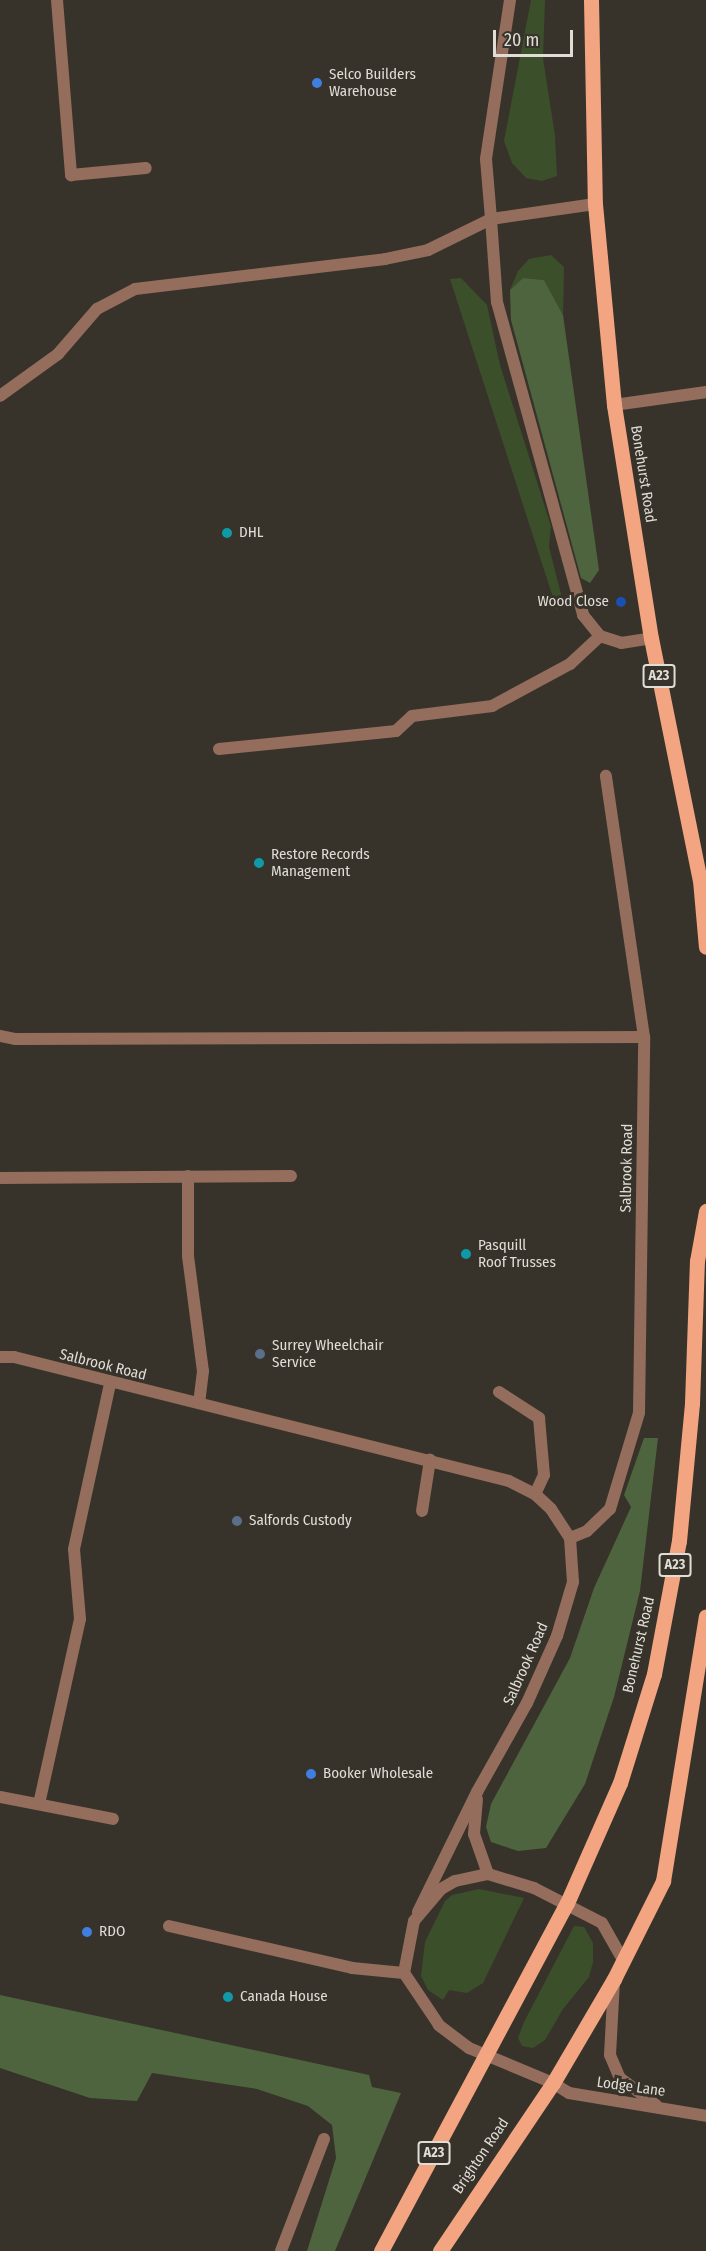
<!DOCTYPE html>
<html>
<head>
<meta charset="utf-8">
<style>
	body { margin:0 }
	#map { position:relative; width:706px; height:2251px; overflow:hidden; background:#37332a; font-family:"Fira Sans Condensed",sans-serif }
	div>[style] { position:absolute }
	.green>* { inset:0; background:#3b4f2a }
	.forest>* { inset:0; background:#4e643e }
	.service>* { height:12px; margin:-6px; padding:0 6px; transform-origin:6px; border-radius:6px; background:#946d5c }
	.minor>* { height:12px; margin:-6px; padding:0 6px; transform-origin:6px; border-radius:6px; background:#946d5c }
	.tertiary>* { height:12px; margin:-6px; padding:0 6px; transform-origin:6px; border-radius:6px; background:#946d5c }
	.primary>* { height:15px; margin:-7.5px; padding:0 7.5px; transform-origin:7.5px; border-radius:7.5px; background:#f3a481 }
	.dots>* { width:16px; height:16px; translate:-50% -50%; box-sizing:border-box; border:3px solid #37332a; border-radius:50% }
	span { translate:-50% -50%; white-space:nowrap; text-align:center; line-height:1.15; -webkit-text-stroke:6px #37332a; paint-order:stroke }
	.shield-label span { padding:2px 4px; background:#37332a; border:2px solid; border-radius:4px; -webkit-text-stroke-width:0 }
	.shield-label { font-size:14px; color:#dfddd6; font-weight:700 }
	.poi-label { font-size:15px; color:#dfddd6 }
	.left { translate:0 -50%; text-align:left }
	.right { translate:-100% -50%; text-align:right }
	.street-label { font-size:15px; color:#dfddd6 }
	.scale { position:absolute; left:493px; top:30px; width:80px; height:27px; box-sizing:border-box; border:3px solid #dfddd6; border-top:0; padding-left:8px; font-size:18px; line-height:21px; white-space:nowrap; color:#dfddd6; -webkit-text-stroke:4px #37332a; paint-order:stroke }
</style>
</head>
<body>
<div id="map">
	<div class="green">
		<i style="clip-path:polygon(531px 0,545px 0,543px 58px,555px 136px,557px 176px,542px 181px,526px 178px,512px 163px,504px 141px)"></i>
		<i style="clip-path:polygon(551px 255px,564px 267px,563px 315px,544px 280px,523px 278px,510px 290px,518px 271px,529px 259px)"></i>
		<i style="clip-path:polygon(461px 278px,487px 305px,500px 365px,551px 526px,549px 547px,562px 598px,557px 610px,450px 279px)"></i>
		<i style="clip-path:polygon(479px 1889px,524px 1898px,483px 1983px,467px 1993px,449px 1990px,443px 2000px,428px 1990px,421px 1976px,425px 1942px,445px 1901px,452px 1895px)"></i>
		<i style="clip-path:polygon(574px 1926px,584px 1927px,593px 1943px,593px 1962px,589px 1977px,563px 2009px,545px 2040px,533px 2048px,522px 2046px,518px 2038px,524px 2022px)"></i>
	</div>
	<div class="forest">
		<i style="clip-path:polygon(523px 278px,544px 280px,563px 315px,599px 570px,590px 583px,581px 578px,511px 320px,510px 290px)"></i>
		<i style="clip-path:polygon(644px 1438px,658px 1438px,640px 1591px,614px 1697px,585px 1784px,546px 1848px,518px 1851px,491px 1842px,486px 1827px,491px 1804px,570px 1658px,594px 1588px,631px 1507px,624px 1495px)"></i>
		<i style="clip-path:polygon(0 1995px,369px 2075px,372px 2087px,401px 2093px,335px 2251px,307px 2251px,336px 2158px,332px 2125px,308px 2106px,257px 2089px,152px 2073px,137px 2101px,90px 2098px,0 2068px)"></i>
	</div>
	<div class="service">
		<i style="left:57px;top:0;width:176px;rotate:85.4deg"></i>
		<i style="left:71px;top:175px;width:75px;rotate:-5.3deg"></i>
		<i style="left:510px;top:0;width:161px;rotate:98.6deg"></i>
		<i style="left:486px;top:159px;width:60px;rotate:85.2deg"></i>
		<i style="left:491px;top:219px;width:105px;rotate:-8.2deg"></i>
		<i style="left:0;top:396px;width:72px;rotate:-35.9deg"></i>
		<i style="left:58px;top:354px;width:60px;rotate:-49.1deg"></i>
		<i style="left:97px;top:309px;width:43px;rotate:-27.8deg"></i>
		<i style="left:135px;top:289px;width:252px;rotate:-6.8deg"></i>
		<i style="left:385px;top:259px;width:44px;rotate:-11.8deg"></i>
		<i style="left:428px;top:250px;width:70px;rotate:-26.2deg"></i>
		<i style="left:491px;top:219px;width:83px;rotate:85.9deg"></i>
		<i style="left:497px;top:302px;width:325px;rotate:74.6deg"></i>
		<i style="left:583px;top:615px;width:27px;rotate:51deg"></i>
		<i style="left:600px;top:636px;width:22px;rotate:18deg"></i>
		<i style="left:621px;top:643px;width:30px;rotate:-9deg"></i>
		<i style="left:219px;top:749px;width:178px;rotate:-5.8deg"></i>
		<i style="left:396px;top:731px;width:22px;rotate:-43deg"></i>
		<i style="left:412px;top:716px;width:81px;rotate:-7.1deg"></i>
		<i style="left:492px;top:706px;width:89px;rotate:-28.3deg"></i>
		<i style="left:570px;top:664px;width:41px;rotate:-43deg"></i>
		<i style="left:0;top:1036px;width:16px;rotate:11deg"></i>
		<i style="left:16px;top:1039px;width:628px;rotate:-0.18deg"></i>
		<i style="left:188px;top:1176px;width:80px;rotate:90deg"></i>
		<i style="left:188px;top:1256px;width:116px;rotate:82.6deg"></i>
		<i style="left:203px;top:1371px;width:32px;rotate:97deg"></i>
		<i style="left:0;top:1178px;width:291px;rotate:-0.4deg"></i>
		<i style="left:0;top:1357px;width:14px"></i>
		<i style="left:14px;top:1357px;width:510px;rotate:14.06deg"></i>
		<i style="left:509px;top:1481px;width:29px;rotate:27deg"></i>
		<i style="left:535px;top:1494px;width:22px;rotate:43deg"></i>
		<i style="left:551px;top:1509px;width:35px;rotate:57deg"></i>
		<i style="left:499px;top:1392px;width:48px;rotate:33deg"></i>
		<i style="left:539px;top:1418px;width:57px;rotate:85deg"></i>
		<i style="left:544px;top:1475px;width:21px;rotate:115deg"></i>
		<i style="left:422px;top:1511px;width:52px;rotate:-81.1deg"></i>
		<i style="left:0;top:1797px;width:115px;rotate:11deg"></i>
		<i style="left:477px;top:1799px;width:35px;rotate:95deg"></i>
		<i style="left:474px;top:1834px;width:42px;rotate:70.7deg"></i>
		<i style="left:39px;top:1804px;width:189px;rotate:-77.5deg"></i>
		<i style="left:80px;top:1619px;width:70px;rotate:-94.9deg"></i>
		<i style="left:74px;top:1549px;width:169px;rotate:-77.7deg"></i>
		<i style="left:418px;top:1912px;width:134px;rotate:-63.8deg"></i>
		<i style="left:477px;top:1792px;width:102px;rotate:-60.7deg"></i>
		<i style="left:527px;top:1703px;width:73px;rotate:-65.9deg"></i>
		<i style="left:557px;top:1636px;width:56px;rotate:-73.5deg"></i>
		<i style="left:573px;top:1582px;width:44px;rotate:-93.9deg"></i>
		<i style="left:570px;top:1538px;width:18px;rotate:-22deg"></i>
		<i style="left:587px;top:1531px;width:32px;rotate:-44deg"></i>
		<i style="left:610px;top:1509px;width:100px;rotate:-73.2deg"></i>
		<i style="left:639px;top:1413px;width:376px;rotate:-89.2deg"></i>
		<i style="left:644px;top:1037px;width:264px;rotate:-98.3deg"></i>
		<i style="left:169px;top:1926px;width:188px;rotate:12.9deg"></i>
		<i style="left:352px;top:1968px;width:52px;rotate:5.5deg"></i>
		<i style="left:281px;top:2251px;width:120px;rotate:-69deg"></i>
	</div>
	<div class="minor">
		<i style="left:614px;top:405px;width:93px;rotate:-8deg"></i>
		<i style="left:553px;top:2083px;width:91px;rotate:-157.4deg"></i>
		<i style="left:469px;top:2048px;width:38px;rotate:-143deg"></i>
		<i style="left:439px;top:2025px;width:63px;rotate:-123.9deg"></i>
		<i style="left:404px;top:1973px;width:53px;rotate:-79.1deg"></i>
		<i style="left:414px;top:1921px;width:42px;rotate:-49.8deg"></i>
		<i style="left:441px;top:1889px;width:16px;rotate:-30deg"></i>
		<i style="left:455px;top:1881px;width:34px;rotate:-12deg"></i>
		<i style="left:488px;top:1874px;width:48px;rotate:16.9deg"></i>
		<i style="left:534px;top:1888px;width:76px;rotate:27.2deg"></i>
		<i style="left:602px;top:1923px;width:43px;rotate:60.4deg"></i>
	</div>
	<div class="tertiary">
		<i style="left:614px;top:1981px;width:74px;rotate:93.1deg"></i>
		<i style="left:610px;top:2055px;width:25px;rotate:67deg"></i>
		<i style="left:620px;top:2078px;width:45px;rotate:36.9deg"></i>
		<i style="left:553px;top:2083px;width:19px;rotate:32deg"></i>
		<i style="left:569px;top:2093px;width:139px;rotate:9.5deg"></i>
	</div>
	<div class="primary">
		<i style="left:591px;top:0;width:204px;rotate:88.9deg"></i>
		<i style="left:595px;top:204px;width:202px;rotate:84.6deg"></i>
		<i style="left:614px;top:405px;width:236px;rotate:81deg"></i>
		<i style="left:651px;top:638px;width:247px;rotate:78.6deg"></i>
		<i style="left:700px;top:880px;width:67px;rotate:84.9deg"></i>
		<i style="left:381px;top:2251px;width:395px;rotate:-61.9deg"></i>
		<i style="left:567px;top:1903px;width:131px;rotate:-66.2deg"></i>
		<i style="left:620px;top:1783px;width:114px;rotate:-72.7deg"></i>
		<i style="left:654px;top:1674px;width:135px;rotate:-79.4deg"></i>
		<i style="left:679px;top:1541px;width:139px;rotate:-84.6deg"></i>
		<i style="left:692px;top:1403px;width:142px;rotate:-88deg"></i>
		<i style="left:697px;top:1261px;width:51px;rotate:-79.8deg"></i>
		<i style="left:440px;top:2251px;width:202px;rotate:-56.1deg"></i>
		<i style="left:553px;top:2083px;width:121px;rotate:-59.6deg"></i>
		<i style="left:614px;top:1979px;width:110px;rotate:-63.4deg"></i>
		<i style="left:663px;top:1881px;width:268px;rotate:-80.8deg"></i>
	</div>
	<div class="dots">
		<i style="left:317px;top:83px;background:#3f7fe0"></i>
		<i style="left:227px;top:533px;background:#0f9aa8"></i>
		<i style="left:621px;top:602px;background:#1a4fb4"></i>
		<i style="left:259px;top:863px;background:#0f9aa8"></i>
		<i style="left:466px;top:1254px;background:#0f9aa8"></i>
		<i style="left:260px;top:1354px;background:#5c6f8a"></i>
		<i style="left:237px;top:1521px;background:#5c6f8a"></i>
		<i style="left:311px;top:1774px;background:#3f7fe0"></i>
		<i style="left:87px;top:1932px;background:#3f7fe0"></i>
		<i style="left:228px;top:1997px;background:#0f9aa8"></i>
	</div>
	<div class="shield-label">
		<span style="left:659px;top:676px">A23</span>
		<span style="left:675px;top:1565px">A23</span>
		<span style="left:434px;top:2153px">A23</span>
	</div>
	<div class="poi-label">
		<span class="left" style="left:329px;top:83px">Selco Builders<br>Warehouse</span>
		<span class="left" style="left:239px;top:533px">DHL</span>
		<span class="right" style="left:609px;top:602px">Wood Close</span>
		<span class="left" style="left:271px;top:863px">Restore Records<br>Management</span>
		<span class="left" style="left:478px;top:1254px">Pasquill<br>Roof Trusses</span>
		<span class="left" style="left:272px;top:1354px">Surrey Wheelchair<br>Service</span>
		<span class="left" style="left:249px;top:1521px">Salfords Custody</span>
		<span class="left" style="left:323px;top:1774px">Booker Wholesale</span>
		<span class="left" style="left:99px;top:1932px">RDO</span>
		<span class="left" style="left:240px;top:1997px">Canada House</span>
	</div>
	<div class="street-label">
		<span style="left:643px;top:474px;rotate:81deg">Bonehurst Road</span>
		<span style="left:627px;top:1168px;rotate:-89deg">Salbrook Road</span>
		<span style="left:103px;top:1365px;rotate:14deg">Salbrook Road</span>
		<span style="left:639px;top:1645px;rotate:-77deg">Bonehurst Road</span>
		<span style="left:526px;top:1664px;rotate:-66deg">Salbrook Road</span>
		<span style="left:631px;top:2087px;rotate:8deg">Lodge Lane</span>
		<span style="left:481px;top:2156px;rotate:-56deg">Brighton Road</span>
	</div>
	<div class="scale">20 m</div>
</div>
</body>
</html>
